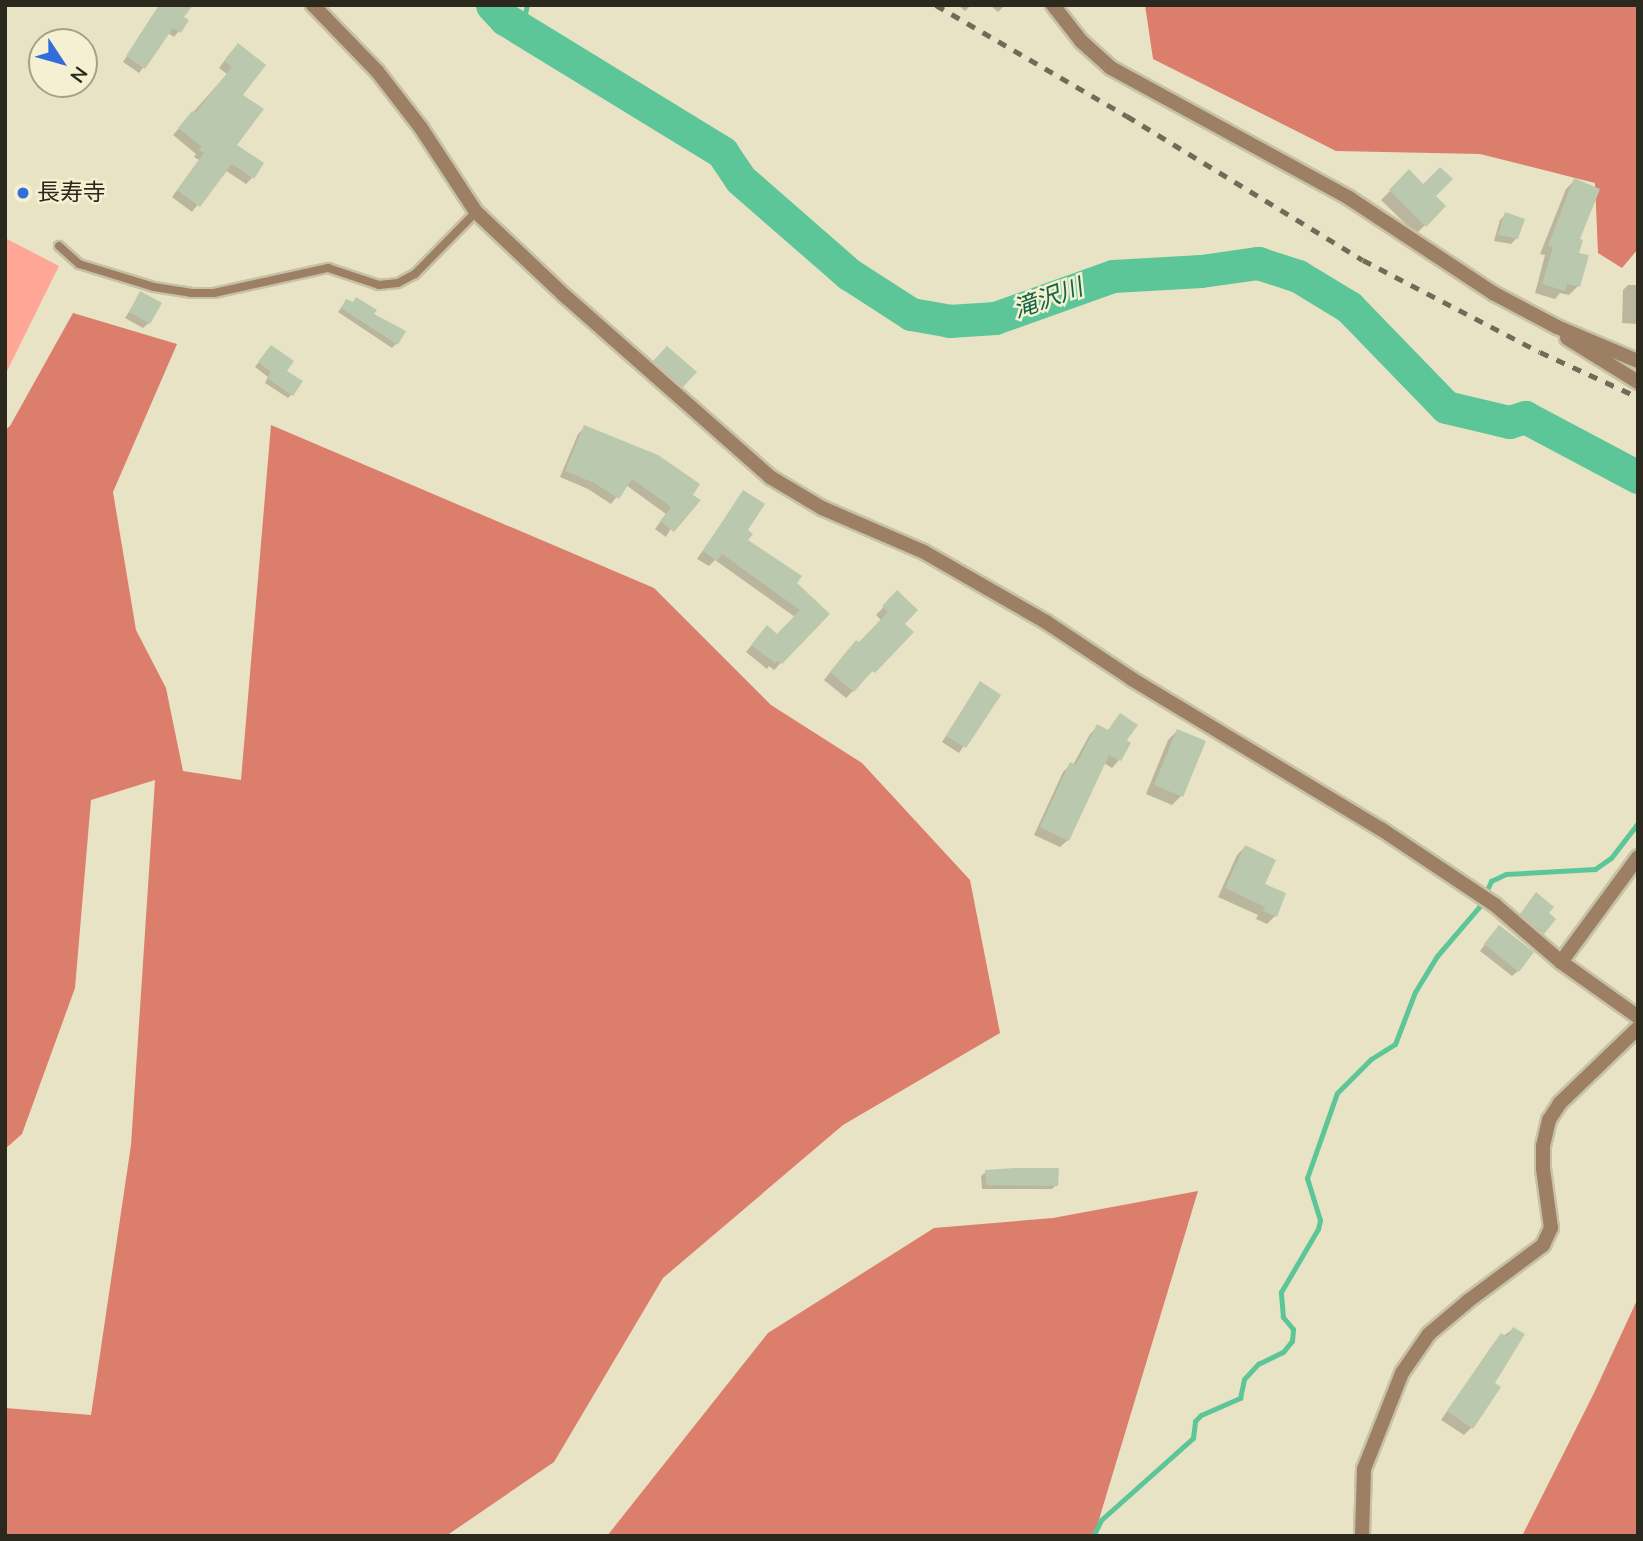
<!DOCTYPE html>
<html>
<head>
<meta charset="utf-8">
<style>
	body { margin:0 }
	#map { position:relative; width:1643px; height:1541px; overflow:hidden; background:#e9e3c5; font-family:"Nunito Sans","Noto Sans JP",sans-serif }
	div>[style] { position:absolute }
	.green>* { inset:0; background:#fea796 }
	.forest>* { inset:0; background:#dc7e6c }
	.shadow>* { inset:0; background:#0003 }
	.stream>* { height:5px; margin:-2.5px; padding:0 2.5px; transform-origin:2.5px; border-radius:2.5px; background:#5cc698 }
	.river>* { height:33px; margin:-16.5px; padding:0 16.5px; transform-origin:16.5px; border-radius:16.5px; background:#5cc698 }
	.building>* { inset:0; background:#bac8ae }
	.roads { filter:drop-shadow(2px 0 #c7c1a7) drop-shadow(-2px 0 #c7c1a7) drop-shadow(0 2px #c7c1a7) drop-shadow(0 -2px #c7c1a7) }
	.service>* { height:8px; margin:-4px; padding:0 4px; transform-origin:4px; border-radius:4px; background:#9d8064 }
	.minor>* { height:14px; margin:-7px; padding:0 7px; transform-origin:7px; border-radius:7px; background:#9d8064 }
	.rail>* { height:5px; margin-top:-2.5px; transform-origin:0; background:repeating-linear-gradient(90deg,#6f6b59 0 9px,transparent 0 18px) }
	.dots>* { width:19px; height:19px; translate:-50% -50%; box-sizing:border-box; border:4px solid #f6f0d2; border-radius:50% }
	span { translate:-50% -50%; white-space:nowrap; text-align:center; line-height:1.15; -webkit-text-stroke:5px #f6f0d2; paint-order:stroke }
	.poi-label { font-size:23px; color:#2b281d }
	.left { translate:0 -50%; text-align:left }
	.water-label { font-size:24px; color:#126446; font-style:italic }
	.frame { position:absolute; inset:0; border:7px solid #2b281d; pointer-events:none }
	.north { position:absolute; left:28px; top:28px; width:70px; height:70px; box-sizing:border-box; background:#f6f0d2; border:2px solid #a5a08a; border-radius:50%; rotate:126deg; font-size:19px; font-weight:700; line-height:28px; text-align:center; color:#2b281d }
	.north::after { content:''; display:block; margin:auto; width:24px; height:32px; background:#316edc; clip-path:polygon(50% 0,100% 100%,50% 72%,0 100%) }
</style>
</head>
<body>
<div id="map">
	<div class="green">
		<i style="clip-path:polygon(5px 238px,59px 266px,5px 375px)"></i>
	</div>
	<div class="forest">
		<i style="clip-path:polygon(1145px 5px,1638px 5px,1638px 249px,1622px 268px,1598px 253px,1595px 183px,1480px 154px,1336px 151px,1153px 59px)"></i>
		<i style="clip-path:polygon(73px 313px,177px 344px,113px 492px,136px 630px,166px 688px,183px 771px,241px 780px,271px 425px,654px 588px,771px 705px,862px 763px,970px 880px,1000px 1033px,843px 1125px,663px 1278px,554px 1462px,446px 1536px,5px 1536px,5px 1408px,91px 1415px,131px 1145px,155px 780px,91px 800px,75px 988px,22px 1134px,5px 1149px,5px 430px,10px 426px)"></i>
		<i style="clip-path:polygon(1198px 1191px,1094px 1536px,607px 1536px,768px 1333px,934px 1228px,1053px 1218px)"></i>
		<i style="clip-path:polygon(1638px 1298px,1638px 1536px,1522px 1536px,1594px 1393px)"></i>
	</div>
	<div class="shadow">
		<i style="clip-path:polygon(161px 5px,187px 21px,174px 37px,168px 33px,139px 73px,123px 62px)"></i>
		<i style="clip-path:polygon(958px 5px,971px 5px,965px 11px)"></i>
		<i style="clip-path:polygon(990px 5px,1005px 5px,998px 12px)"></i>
		<i style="clip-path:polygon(231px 52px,241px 96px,234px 146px,252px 178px,246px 184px,225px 170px,192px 212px,172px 197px,199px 160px,194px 157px,196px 154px,173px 135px,227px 74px,219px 68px)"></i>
		<i style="clip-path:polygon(1409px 172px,1444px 206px,1416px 234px,1381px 200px)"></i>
		<i style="clip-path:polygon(1575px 180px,1578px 286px,1569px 295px,1560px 293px,1555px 299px,1535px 293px,1545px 255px,1540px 254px,1566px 189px)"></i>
		<i style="clip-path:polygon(1506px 214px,1517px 238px,1511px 244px,1494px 241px,1500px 220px)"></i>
		<i style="clip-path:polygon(1628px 285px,1638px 285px,1638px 324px,1622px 323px,1623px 290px)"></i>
		<i style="clip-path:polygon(141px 293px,149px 323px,143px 328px,125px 318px)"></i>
		<i style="clip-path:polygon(346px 301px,404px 331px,396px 344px,392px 348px,338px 312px)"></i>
		<i style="clip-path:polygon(667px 348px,694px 372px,676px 392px,649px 368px)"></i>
		<i style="clip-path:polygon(267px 351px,285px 372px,292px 394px,288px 398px,265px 383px,268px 377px,255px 367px)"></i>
		<i style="clip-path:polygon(585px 427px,690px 495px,666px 537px,655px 529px,666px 514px,626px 485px,611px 504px,588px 489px,560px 477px,578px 434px)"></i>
		<i style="clip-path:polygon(743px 492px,746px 541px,827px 614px,774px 670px,769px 666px,767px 669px,746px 652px,760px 635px,777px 636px,795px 617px,715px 560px,709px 566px,697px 559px)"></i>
		<i style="clip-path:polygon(898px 592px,902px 624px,911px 632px,846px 698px,824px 680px,848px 650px,858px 645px,881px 620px,876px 615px)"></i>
		<i style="clip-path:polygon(980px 683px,998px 695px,959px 753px,942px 742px)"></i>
		<i style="clip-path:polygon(1120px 715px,1125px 741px,1119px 760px,1112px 768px,1104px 763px,1068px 840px,1060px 847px,1034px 835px,1063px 772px,1071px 764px,1073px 765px,1090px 734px,1097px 727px,1107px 732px)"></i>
		<i style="clip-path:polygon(1177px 731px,1181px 796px,1172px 805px,1146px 794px,1168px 740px)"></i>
		<i style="clip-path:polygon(1245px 847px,1275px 916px,1267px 924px,1256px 919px,1258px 915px,1218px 897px,1237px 855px)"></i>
		<i style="clip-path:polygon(1531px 900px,1553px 919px,1537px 938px,1516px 920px)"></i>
		<i style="clip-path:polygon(1494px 932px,1518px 971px,1512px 976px,1480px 951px)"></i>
		<i style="clip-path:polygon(986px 1172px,1056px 1185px,1052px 1189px,982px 1189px,981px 1176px)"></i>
		<i style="clip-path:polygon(1513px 1329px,1492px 1384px,1471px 1428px,1464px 1435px,1441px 1420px,1494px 1343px)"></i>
	</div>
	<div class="stream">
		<i style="left:527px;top:5px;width:9px;rotate:103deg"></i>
		<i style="left:525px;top:14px;width:25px;rotate:69deg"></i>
		<i style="left:1093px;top:1536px;width:18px;rotate:-63deg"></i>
		<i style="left:1101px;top:1520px;width:123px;rotate:-41.7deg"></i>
		<i style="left:1193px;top:1438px;width:17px;rotate:-83deg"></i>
		<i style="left:1195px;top:1421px;width:8px;rotate:-45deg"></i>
		<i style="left:1201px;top:1415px;width:43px;rotate:-23.6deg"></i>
		<i style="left:1240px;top:1398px;width:19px;rotate:-78deg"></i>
		<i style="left:1244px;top:1379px;width:21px;rotate:-47deg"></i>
		<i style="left:1258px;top:1364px;width:28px;rotate:-26deg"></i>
		<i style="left:1283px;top:1352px;width:14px;rotate:-51deg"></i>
		<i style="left:1292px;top:1341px;width:12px;rotate:-85deg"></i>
		<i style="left:1293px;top:1329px;width:16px;rotate:-130deg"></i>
		<i style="left:1283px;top:1317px;width:25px;rotate:-95deg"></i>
		<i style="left:1281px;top:1292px;width:73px;rotate:-59.6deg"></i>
		<i style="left:1318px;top:1229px;width:9px;rotate:-77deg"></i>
		<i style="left:1320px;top:1220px;width:44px;rotate:-107.2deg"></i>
		<i style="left:1307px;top:1178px;width:90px;rotate:-70.6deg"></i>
		<i style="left:1337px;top:1093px;width:48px;rotate:-45deg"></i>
		<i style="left:1371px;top:1059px;width:28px;rotate:-32deg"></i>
		<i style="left:1395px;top:1044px;width:56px;rotate:-69deg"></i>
		<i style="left:1415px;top:992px;width:42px;rotate:-58.6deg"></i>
		<i style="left:1437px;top:956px;width:65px;rotate:-49.4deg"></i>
		<i style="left:1479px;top:907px;width:29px;rotate:-65deg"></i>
		<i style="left:1491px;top:881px;width:17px;rotate:-25deg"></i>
		<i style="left:1506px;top:874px;width:89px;rotate:-3.2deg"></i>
		<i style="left:1595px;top:869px;width:19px;rotate:-35deg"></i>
		<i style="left:1611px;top:858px;width:44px;rotate:-52.4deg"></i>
	</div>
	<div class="river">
		<i style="left:492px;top:5px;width:19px;rotate:47deg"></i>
		<i style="left:505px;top:19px;width:255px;rotate:31.5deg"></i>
		<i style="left:722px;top:152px;width:32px;rotate:56deg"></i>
		<i style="left:740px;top:179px;width:145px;rotate:41.1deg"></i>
		<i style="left:849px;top:274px;width:74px;rotate:32.8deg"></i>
		<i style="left:911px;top:314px;width:39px;rotate:10deg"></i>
		<i style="left:949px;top:321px;width:46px;rotate:-3.7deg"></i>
		<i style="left:995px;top:318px;width:125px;rotate:-19.6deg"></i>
		<i style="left:1113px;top:276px;width:88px;rotate:-3.3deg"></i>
		<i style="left:1201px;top:271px;width:58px;rotate:-8deg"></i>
		<i style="left:1258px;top:263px;width:42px;rotate:18deg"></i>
		<i style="left:1298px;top:276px;width:60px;rotate:31.3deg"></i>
		<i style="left:1349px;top:307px;width:139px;rotate:45.9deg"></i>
		<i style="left:1446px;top:407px;width:65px;rotate:13.4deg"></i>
		<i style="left:1509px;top:422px;width:17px;rotate:-17deg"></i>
		<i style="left:1525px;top:417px;width:128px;rotate:28deg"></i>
	</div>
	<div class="building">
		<i style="clip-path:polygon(159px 5px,193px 5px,184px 17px,189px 20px,181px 33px,173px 28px,145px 69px,126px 56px)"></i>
		<i style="clip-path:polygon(238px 43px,266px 65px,243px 95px,264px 109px,237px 145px,264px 163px,254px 179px,232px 164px,200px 207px,177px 190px,204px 153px,199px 150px,202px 147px,178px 128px,192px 111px,195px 113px,232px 67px,224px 61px)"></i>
		<i style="clip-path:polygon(1440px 167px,1453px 179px,1436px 196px,1446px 206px,1426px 227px,1389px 190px,1409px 169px,1423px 184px)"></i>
		<i style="clip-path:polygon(1574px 178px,1600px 189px,1580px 239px,1583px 240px,1579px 253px,1589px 255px,1580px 287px,1567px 284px,1565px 291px,1542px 284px,1553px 247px,1548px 246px)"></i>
		<i style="clip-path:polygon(1505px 212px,1525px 219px,1518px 239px,1498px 235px)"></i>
		<i style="clip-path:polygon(140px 291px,162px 303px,150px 324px,129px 312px)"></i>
		<i style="clip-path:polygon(356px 297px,377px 310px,374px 314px,406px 331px,398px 345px,341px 308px,346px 299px,353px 302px)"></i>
		<i style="clip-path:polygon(271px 345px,294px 361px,287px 371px,303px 381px,293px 396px,267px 378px,271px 372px,258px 362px)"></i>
		<i style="clip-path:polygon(667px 346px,697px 372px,683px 387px,653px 361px)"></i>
		<i style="clip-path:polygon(584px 425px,658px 455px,700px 484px,693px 495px,701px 500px,674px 532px,660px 521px,671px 507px,632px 479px,619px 499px,594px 483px,565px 471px)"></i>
		<i style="clip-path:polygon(743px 490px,765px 504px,748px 530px,753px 534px,748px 540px,802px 576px,797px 583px,830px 614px,782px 664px,777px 661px,775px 663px,751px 645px,767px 625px,777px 634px,800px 610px,722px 554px,717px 561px,703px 551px)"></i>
		<i style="clip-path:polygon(897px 590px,918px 610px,905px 624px,914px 632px,875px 673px,872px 671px,854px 692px,830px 672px,856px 640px,859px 642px,888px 612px,882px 606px)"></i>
		<i style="clip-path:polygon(980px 681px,1001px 695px,966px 748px,946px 736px)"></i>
		<i style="clip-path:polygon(1120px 713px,1138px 725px,1127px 740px,1131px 743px,1121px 761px,1109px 755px,1069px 841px,1040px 827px,1070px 762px,1076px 765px,1097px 724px,1108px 730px)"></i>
		<i style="clip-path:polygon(1177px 729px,1206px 741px,1183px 797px,1154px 785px)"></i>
		<i style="clip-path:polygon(1245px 845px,1276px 860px,1265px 884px,1286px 893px,1277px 917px,1263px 911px,1265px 907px,1225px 888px)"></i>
		<i style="clip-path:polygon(1536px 892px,1554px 907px,1549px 913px,1556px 919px,1544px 934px,1520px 914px)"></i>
		<i style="clip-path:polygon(1499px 925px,1534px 952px,1519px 972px,1484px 944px)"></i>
		<i style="clip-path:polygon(1014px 1168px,1059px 1168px,1058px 1186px,986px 1185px,985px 1170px)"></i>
		<i style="clip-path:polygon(1513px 1327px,1525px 1334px,1495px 1383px,1501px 1387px,1473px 1429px,1447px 1411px,1501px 1333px,1507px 1337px)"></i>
	</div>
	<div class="roads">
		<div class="service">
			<i style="left:59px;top:246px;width:27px;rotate:42deg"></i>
			<i style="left:79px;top:264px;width:78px;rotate:17deg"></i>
			<i style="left:154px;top:287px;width:37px;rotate:9deg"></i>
			<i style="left:191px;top:293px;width:23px"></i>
			<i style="left:214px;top:293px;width:117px;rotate:-12.4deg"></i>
			<i style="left:328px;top:268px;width:54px;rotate:18.4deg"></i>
			<i style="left:379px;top:285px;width:19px;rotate:-6deg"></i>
			<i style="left:398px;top:283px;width:19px;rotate:-28deg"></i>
			<i style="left:415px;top:274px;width:87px;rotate:-45.5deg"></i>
		</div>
		<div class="minor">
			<i style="left:313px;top:5px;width:92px;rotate:45.9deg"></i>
			<i style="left:377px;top:71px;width:72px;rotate:52.3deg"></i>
			<i style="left:421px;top:128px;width:100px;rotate:56.8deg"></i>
			<i style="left:476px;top:212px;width:124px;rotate:43.4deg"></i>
			<i style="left:566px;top:297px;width:272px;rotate:41.4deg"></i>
			<i style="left:770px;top:477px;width:61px;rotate:30.8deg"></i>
			<i style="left:822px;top:508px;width:111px;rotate:23.3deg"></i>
			<i style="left:924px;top:552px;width:141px;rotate:29.8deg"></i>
			<i style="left:1046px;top:622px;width:103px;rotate:33.5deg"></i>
			<i style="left:1132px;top:679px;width:291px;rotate:31.1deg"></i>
			<i style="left:1381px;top:829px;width:137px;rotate:33.7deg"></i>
			<i style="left:1495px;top:905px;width:87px;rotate:40.8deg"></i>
			<i style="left:1561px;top:962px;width:95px;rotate:35.5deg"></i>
			<i style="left:1053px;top:5px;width:46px;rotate:52.1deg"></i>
			<i style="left:1081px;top:41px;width:40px;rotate:42deg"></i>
			<i style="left:1111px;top:68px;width:271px;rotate:28.6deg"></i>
			<i style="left:1349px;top:198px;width:173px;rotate:33.4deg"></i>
			<i style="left:1493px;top:293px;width:72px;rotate:28deg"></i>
			<i style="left:1557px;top:327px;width:88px;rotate:22.8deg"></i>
			<i style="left:1567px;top:338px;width:84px;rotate:31.8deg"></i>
			<i style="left:1561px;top:962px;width:130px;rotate:-53.7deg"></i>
			<i style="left:1362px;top:1536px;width:67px;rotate:-88.3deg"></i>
			<i style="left:1364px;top:1469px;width:103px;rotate:-68.4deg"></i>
			<i style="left:1402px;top:1373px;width:47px;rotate:-55.3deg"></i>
			<i style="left:1429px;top:1334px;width:51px;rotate:-40.2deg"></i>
			<i style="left:1468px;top:1301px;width:94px;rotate:-36.7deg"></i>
			<i style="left:1543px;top:1245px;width:19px;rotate:-65deg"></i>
			<i style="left:1551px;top:1228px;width:60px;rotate:-97.7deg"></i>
			<i style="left:1543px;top:1169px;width:23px;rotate:-90deg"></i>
			<i style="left:1543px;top:1146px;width:27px;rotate:-77deg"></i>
			<i style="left:1549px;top:1120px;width:20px;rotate:-57deg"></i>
			<i style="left:1560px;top:1103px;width:108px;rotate:-43.9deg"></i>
		</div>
	</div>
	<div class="rail">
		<i style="left:936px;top:5px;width:221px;rotate:30.2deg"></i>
		<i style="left:1127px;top:116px;width:276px;rotate:31.4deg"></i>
		<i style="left:1363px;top:260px;width:199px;rotate:27.5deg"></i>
		<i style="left:1540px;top:352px;width:108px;rotate:24.7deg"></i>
	</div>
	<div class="dots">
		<i style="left:23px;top:193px;background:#316edc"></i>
	</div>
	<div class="poi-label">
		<span class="left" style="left:37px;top:193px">長寿寺</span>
	</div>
	<div class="water-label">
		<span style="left:1048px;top:299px;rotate:-20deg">滝沢川</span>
	</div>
	<div class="frame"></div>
	<div class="north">N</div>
</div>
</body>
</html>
